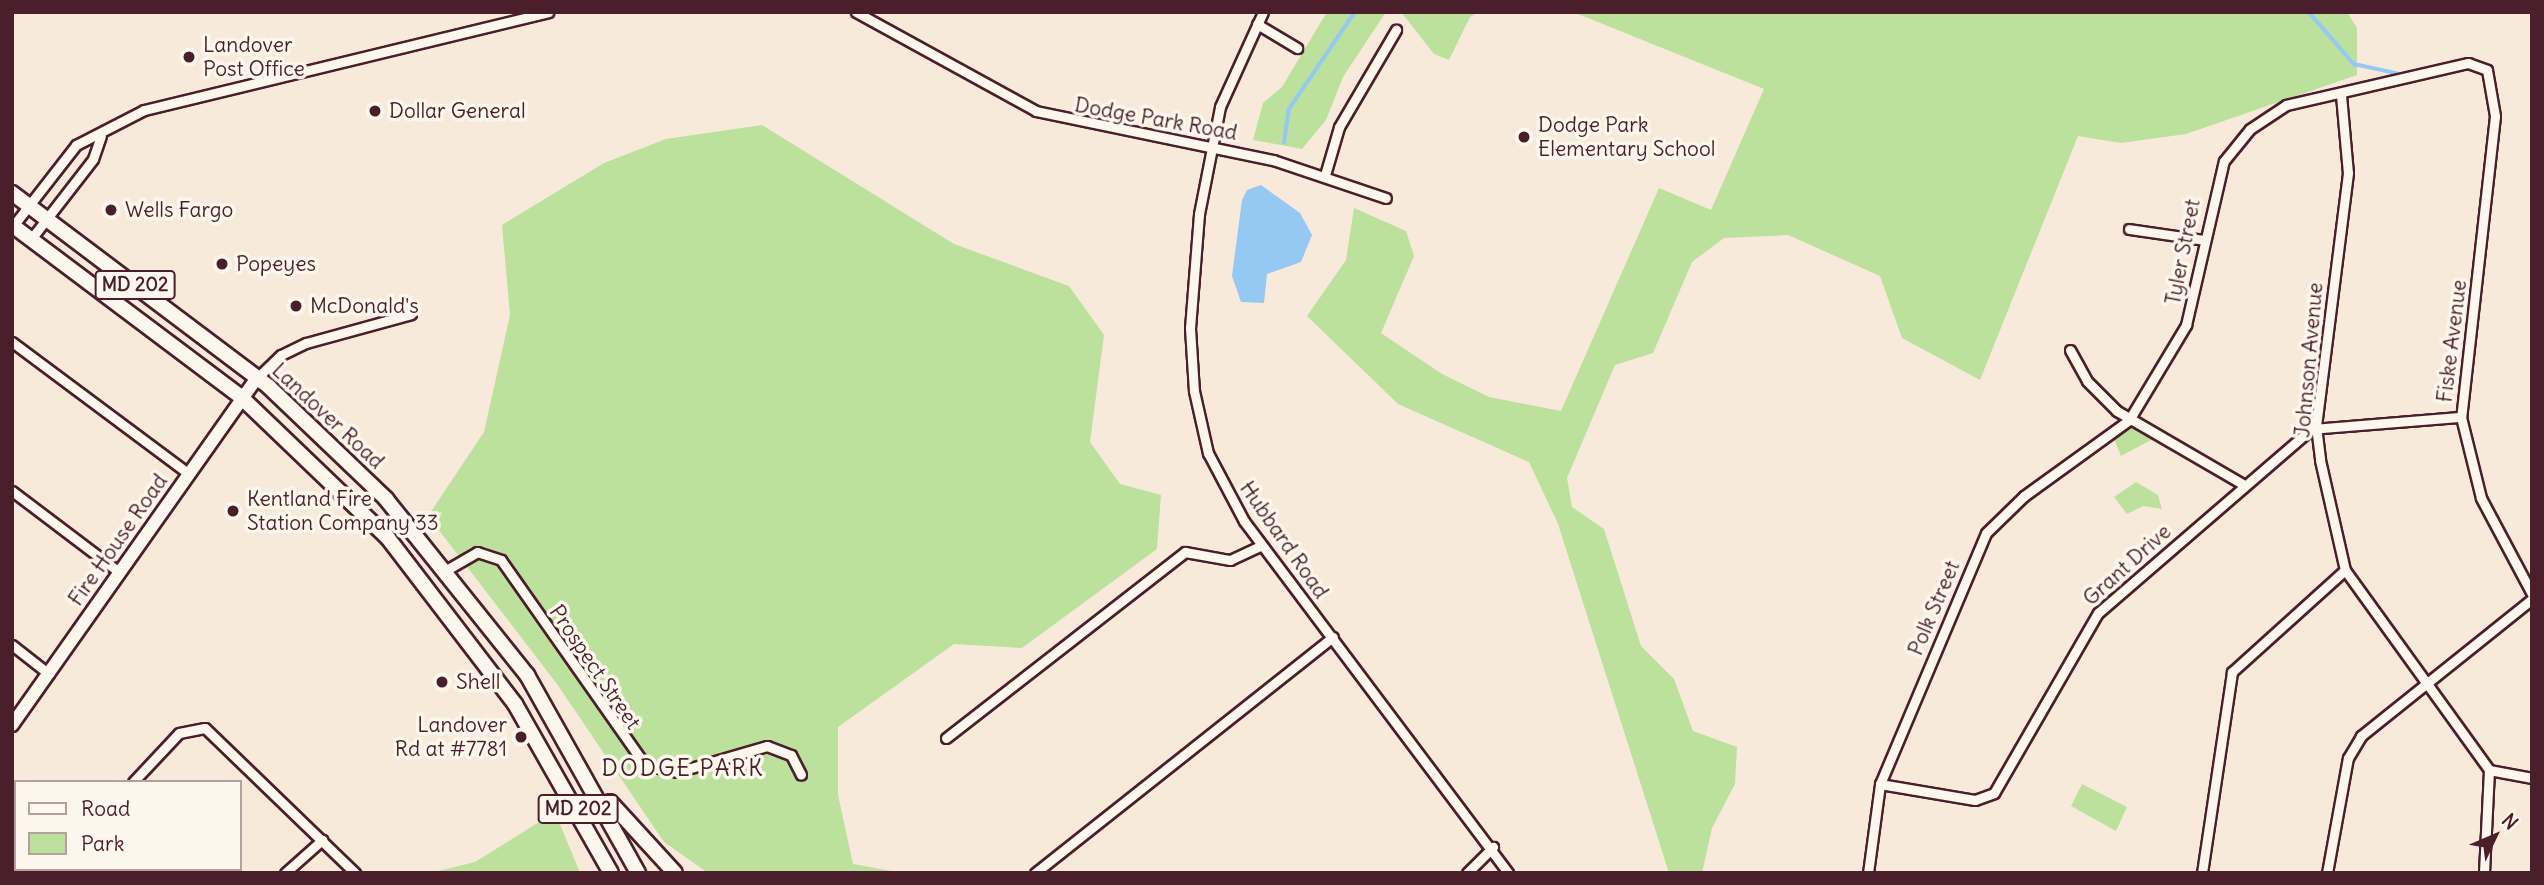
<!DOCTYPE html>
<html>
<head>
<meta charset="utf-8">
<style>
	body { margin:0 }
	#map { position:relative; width:2544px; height:885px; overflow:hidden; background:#f7eadb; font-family:Delius,sans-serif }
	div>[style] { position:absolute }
	.green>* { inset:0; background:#bbe19c }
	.water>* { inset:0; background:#95c8f2 }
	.stream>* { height:3.5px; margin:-1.75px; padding:0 1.75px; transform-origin:1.75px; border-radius:1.75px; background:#95c8f2 }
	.roads { filter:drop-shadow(2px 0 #4a1f2b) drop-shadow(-2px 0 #4a1f2b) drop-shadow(0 2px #4a1f2b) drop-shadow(0 -2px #4a1f2b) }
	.street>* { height:9px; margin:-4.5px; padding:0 4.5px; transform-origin:4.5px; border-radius:4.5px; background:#fbf7ec }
	.secondary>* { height:12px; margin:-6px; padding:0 6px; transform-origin:6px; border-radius:6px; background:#fbf7ec }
	.primary>* { height:14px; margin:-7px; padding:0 7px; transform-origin:7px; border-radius:7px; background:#fbf7ec }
	.dots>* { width:19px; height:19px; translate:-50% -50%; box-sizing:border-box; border:4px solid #fbf7ec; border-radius:50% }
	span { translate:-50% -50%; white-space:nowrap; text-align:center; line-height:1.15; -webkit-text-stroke:7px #fbf7ec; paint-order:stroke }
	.shield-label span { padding:2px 5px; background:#fbf7ec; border:2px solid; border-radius:5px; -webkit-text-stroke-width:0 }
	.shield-label { font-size:19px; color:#4a1f2b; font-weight:700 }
	.poi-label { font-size:21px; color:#4a1f2b }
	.left { translate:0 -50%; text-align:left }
	.right { translate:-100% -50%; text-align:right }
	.street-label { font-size:21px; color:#4a1f2b }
	.neighbourhood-label { font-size:23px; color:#4a1f2b; letter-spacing:2px }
	.frame { position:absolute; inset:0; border:14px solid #4a1f2b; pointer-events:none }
	.legend { position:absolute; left:14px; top:780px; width:228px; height:91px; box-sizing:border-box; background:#fbf7ec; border:2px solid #b4a19f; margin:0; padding:9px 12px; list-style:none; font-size:21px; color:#4a1f2b }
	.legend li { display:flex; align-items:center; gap:14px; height:35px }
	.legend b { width:35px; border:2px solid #b4a19f }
	.north { position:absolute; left:2460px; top:801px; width:70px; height:70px; -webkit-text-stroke:5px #fbf7ec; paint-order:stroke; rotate:46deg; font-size:19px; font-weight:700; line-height:28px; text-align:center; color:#4a1f2b }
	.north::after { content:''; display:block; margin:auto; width:24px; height:32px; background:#4a1f2b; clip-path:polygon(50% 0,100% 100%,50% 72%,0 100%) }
</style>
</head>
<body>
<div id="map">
	<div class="green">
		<i style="clip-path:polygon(1327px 12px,1386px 12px,1343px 77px,1326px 120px,1302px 149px,1253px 140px,1263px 103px,1282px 87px)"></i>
		<i style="clip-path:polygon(1401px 12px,1479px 12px,1470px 17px,1449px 60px,1434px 54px)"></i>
		<i style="clip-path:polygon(1573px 12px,2347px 12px,2357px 28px,2357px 75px,2186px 134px,2121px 143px,2078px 136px,1980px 380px,1902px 338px,1880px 276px,1788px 235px,1724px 238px,1692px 262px,1653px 353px,1615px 365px,1567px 478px,1572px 507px,1604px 529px,1641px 646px,1674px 679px,1693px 731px,1737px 747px,1735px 784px,1712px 828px,1702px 873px,1669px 873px,1558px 524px,1529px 462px,1398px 404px,1307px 316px,1346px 260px,1354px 208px,1406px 231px,1414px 256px,1381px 333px,1442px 374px,1489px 397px,1561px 411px,1659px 188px,1711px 210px,1764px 89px)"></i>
		<i style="clip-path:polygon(762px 125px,954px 244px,1069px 286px,1104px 335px,1090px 442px,1120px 484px,1161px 495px,1157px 549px,1022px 648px,954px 644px,838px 727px,838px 795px,853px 864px,903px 873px,708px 873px,664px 842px,557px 684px,428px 516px,484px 432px,510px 315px,502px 225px,604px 163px,666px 139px)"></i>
		<i style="clip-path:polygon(2134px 426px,2153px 439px,2121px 456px,2114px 439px)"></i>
		<i style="clip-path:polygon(2136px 482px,2158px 495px,2162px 509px,2143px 506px,2127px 514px,2114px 497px)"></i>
		<i style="clip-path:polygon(2082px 784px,2127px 807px,2116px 831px,2071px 806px)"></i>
		<i style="clip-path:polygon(555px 812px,580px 873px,438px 871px,475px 862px)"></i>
	</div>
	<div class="water">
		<i style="clip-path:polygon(1261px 185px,1300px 213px,1312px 235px,1301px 262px,1267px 274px,1264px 303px,1241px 302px,1232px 276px,1242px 200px,1247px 190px)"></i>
	</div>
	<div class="stream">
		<i style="left:2309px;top:12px;width:69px;rotate:49.1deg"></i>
		<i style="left:2354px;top:64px;width:43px;rotate:12.1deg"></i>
		<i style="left:1284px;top:143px;width:34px;rotate:-82deg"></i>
		<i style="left:1289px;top:109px;width:117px;rotate:-55.8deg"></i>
	</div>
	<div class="roads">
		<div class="street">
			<i style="left:856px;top:12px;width:205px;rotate:28.8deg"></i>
			<i style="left:1036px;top:111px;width:242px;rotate:11.7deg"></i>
			<i style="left:1273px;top:160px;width:119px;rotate:18.6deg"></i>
			<i style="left:1263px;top:12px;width:104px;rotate:114.4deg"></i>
			<i style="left:1220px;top:107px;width:109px;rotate:101.1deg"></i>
			<i style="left:1199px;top:214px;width:114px;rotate:94.5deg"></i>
			<i style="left:1190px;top:328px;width:63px;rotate:86.4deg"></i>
			<i style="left:1194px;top:391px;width:64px;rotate:77.3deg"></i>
			<i style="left:1208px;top:453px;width:77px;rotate:62.1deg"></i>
			<i style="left:1244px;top:521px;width:440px;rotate:53.1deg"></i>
			<i style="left:1257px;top:24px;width:47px;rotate:31deg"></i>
			<i style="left:2341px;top:95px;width:78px;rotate:84.9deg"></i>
			<i style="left:2348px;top:173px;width:255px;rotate:97.2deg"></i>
			<i style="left:2316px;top:426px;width:34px;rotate:83deg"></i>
			<i style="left:2320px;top:460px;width:113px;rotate:77.2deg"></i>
			<i style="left:2345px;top:570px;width:246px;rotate:54.2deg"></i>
			<i style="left:2489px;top:770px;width:103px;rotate:92.8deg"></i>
			<i style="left:1325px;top:175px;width:50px;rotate:-73.7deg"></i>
			<i style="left:1339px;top:127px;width:113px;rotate:-59.6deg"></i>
			<i style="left:13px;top:226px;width:103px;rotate:-52.1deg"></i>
			<i style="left:76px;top:145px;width:76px;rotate:-27.2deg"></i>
			<i style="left:144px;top:110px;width:416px;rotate:-13.6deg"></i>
			<i style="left:2129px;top:229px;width:76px;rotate:8.3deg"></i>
			<i style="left:31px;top:239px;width:101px;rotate:-52.2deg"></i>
			<i style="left:93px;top:159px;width:24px;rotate:-71deg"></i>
			<i style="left:12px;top:342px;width:219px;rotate:36.7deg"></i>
			<i style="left:2070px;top:350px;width:35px;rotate:61deg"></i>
			<i style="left:2087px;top:381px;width:42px;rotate:45deg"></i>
			<i style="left:2117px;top:411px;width:147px;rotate:30.2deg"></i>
			<i style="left:257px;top:378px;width:33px;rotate:-44deg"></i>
			<i style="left:281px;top:355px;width:28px;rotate:-26deg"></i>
			<i style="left:306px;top:343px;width:109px;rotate:-15.4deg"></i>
			<i style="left:12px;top:491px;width:134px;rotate:37.1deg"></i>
			<i style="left:448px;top:569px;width:34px;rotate:-30deg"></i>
			<i style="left:477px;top:552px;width:25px;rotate:18deg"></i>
			<i style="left:501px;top:560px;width:251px;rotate:54.9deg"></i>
			<i style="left:645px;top:765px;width:33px;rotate:12deg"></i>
			<i style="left:677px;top:772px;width:94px;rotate:-16.1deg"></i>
			<i style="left:767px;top:746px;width:26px;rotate:21deg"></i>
			<i style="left:791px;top:755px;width:22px;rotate:63deg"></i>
			<i style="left:12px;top:645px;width:47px;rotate:38.1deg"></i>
			<i style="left:946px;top:738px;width:303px;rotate:-37.9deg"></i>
			<i style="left:1185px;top:552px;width:46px;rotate:10.1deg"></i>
			<i style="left:1230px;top:560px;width:35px;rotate:-25deg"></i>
			<i style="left:2489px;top:770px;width:44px;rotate:10.5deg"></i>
			<i style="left:133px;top:782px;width:67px;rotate:-46.8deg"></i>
			<i style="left:179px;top:733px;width:26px;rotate:-11deg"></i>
			<i style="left:205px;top:728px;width:209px;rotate:44deg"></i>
			<i style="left:1880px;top:784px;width:96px;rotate:9.6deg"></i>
			<i style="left:1975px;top:800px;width:20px;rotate:-20deg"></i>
			<i style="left:1994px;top:793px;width:208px;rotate:-60deg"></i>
			<i style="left:2098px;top:613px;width:281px;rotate:-40.8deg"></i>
			<i style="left:2311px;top:429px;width:150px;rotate:-4.6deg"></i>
			<i style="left:12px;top:802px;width:4px;rotate:27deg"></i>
			<i style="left:102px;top:869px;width:6px;rotate:45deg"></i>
			<i style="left:285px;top:873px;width:50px;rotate:-41.7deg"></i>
			<i style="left:1035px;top:873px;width:380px;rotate:-38.4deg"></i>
			<i style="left:1467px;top:873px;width:37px;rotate:-45deg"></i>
			<i style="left:1868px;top:873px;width:90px;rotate:-82.3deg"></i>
			<i style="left:1880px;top:784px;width:272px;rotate:-67.1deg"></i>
			<i style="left:1986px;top:533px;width:53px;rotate:-44.2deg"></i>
			<i style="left:2024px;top:496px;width:130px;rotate:-35.9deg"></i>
			<i style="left:2129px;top:420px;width:111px;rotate:-59deg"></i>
			<i style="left:2186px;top:325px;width:168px;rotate:-77deg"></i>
			<i style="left:2224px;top:161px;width:41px;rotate:-50.9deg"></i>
			<i style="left:2250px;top:129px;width:43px;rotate:-33.7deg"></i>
			<i style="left:2286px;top:105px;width:187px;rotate:-13deg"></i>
			<i style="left:2468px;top:63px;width:20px;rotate:20deg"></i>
			<i style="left:2487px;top:70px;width:47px;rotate:80.1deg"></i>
			<i style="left:2495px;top:116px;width:303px;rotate:96.4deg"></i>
			<i style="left:2461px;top:417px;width:83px;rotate:76.1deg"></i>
			<i style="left:2481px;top:498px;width:109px;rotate:62deg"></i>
			<i style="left:2202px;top:873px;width:203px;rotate:-81.5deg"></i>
			<i style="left:2232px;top:672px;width:152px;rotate:-42.1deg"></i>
			<i style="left:2327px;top:873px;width:117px;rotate:-79.7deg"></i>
			<i style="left:2348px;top:758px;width:26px;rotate:-59deg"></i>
			<i style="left:2361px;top:736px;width:219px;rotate:-38.7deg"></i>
		</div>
		<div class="secondary">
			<i style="left:12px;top:725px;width:425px;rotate:-54.8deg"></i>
		</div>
		<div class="primary">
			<i style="left:12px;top:193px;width:322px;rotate:37deg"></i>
			<i style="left:269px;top:387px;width:162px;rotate:43.7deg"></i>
			<i style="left:386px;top:499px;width:226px;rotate:51.3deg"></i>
			<i style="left:527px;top:675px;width:227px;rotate:60.7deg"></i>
			<i style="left:12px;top:225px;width:288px;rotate:36.9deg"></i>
			<i style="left:242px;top:398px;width:202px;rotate:43.8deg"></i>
			<i style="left:388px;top:538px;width:209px;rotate:52.6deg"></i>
			<i style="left:515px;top:704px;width:194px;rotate:60.4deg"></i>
			<i style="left:610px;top:802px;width:96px;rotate:47.5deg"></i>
		</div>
	</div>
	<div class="dots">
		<i style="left:189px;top:57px;background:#4a1f2b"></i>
		<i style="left:375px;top:111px;background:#4a1f2b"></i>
		<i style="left:1524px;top:137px;background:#4a1f2b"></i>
		<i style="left:111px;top:210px;background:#4a1f2b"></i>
		<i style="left:222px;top:264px;background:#4a1f2b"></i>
		<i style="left:296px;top:306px;background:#4a1f2b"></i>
		<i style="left:233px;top:511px;background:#4a1f2b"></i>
		<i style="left:442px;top:682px;background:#4a1f2b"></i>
		<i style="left:521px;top:737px;background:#4a1f2b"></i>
	</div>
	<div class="shield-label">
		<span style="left:135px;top:285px">MD 202</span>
		<span style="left:578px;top:809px">MD 202</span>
	</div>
	<div class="poi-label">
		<span class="left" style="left:203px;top:57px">Landover<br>Post Office</span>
		<span class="left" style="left:389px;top:111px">Dollar General</span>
		<span class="left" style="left:1538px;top:137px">Dodge Park<br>Elementary School</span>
		<span class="left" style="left:125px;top:210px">Wells Fargo</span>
		<span class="left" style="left:236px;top:264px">Popeyes</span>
		<span class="left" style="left:310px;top:306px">McDonald's</span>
		<span class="left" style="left:247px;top:511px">Kentland Fire<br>Station Company 33</span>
		<span class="left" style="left:456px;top:682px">Shell</span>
		<span class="right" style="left:507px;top:737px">Landover<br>Rd at #7781</span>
	</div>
	<div class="street-label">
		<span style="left:1156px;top:119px;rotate:10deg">Dodge Park Road</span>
		<span style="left:2183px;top:252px;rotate:-79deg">Tyler Street</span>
		<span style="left:2452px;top:341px;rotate:-83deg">Fiske Avenue</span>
		<span style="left:2309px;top:360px;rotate:-85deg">Johnson Avenue</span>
		<span style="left:328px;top:416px;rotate:43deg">Landover Road</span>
		<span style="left:118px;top:540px;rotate:-55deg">Fire House Road</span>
		<span style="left:1284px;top:540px;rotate:55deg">Hubbard Road</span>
		<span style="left:2127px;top:565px;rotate:-42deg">Grant Drive</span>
		<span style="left:1934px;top:608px;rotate:-67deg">Polk Street</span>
		<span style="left:595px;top:667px;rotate:56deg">Prospect Street</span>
	</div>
	<div class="neighbourhood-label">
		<span style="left:683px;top:768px">DODGE PARK</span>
	</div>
	<div class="frame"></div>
	<ul class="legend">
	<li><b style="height:9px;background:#fbf7ec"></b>Road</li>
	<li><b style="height:19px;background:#bbe19c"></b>Park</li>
	</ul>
	<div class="north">N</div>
</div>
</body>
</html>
